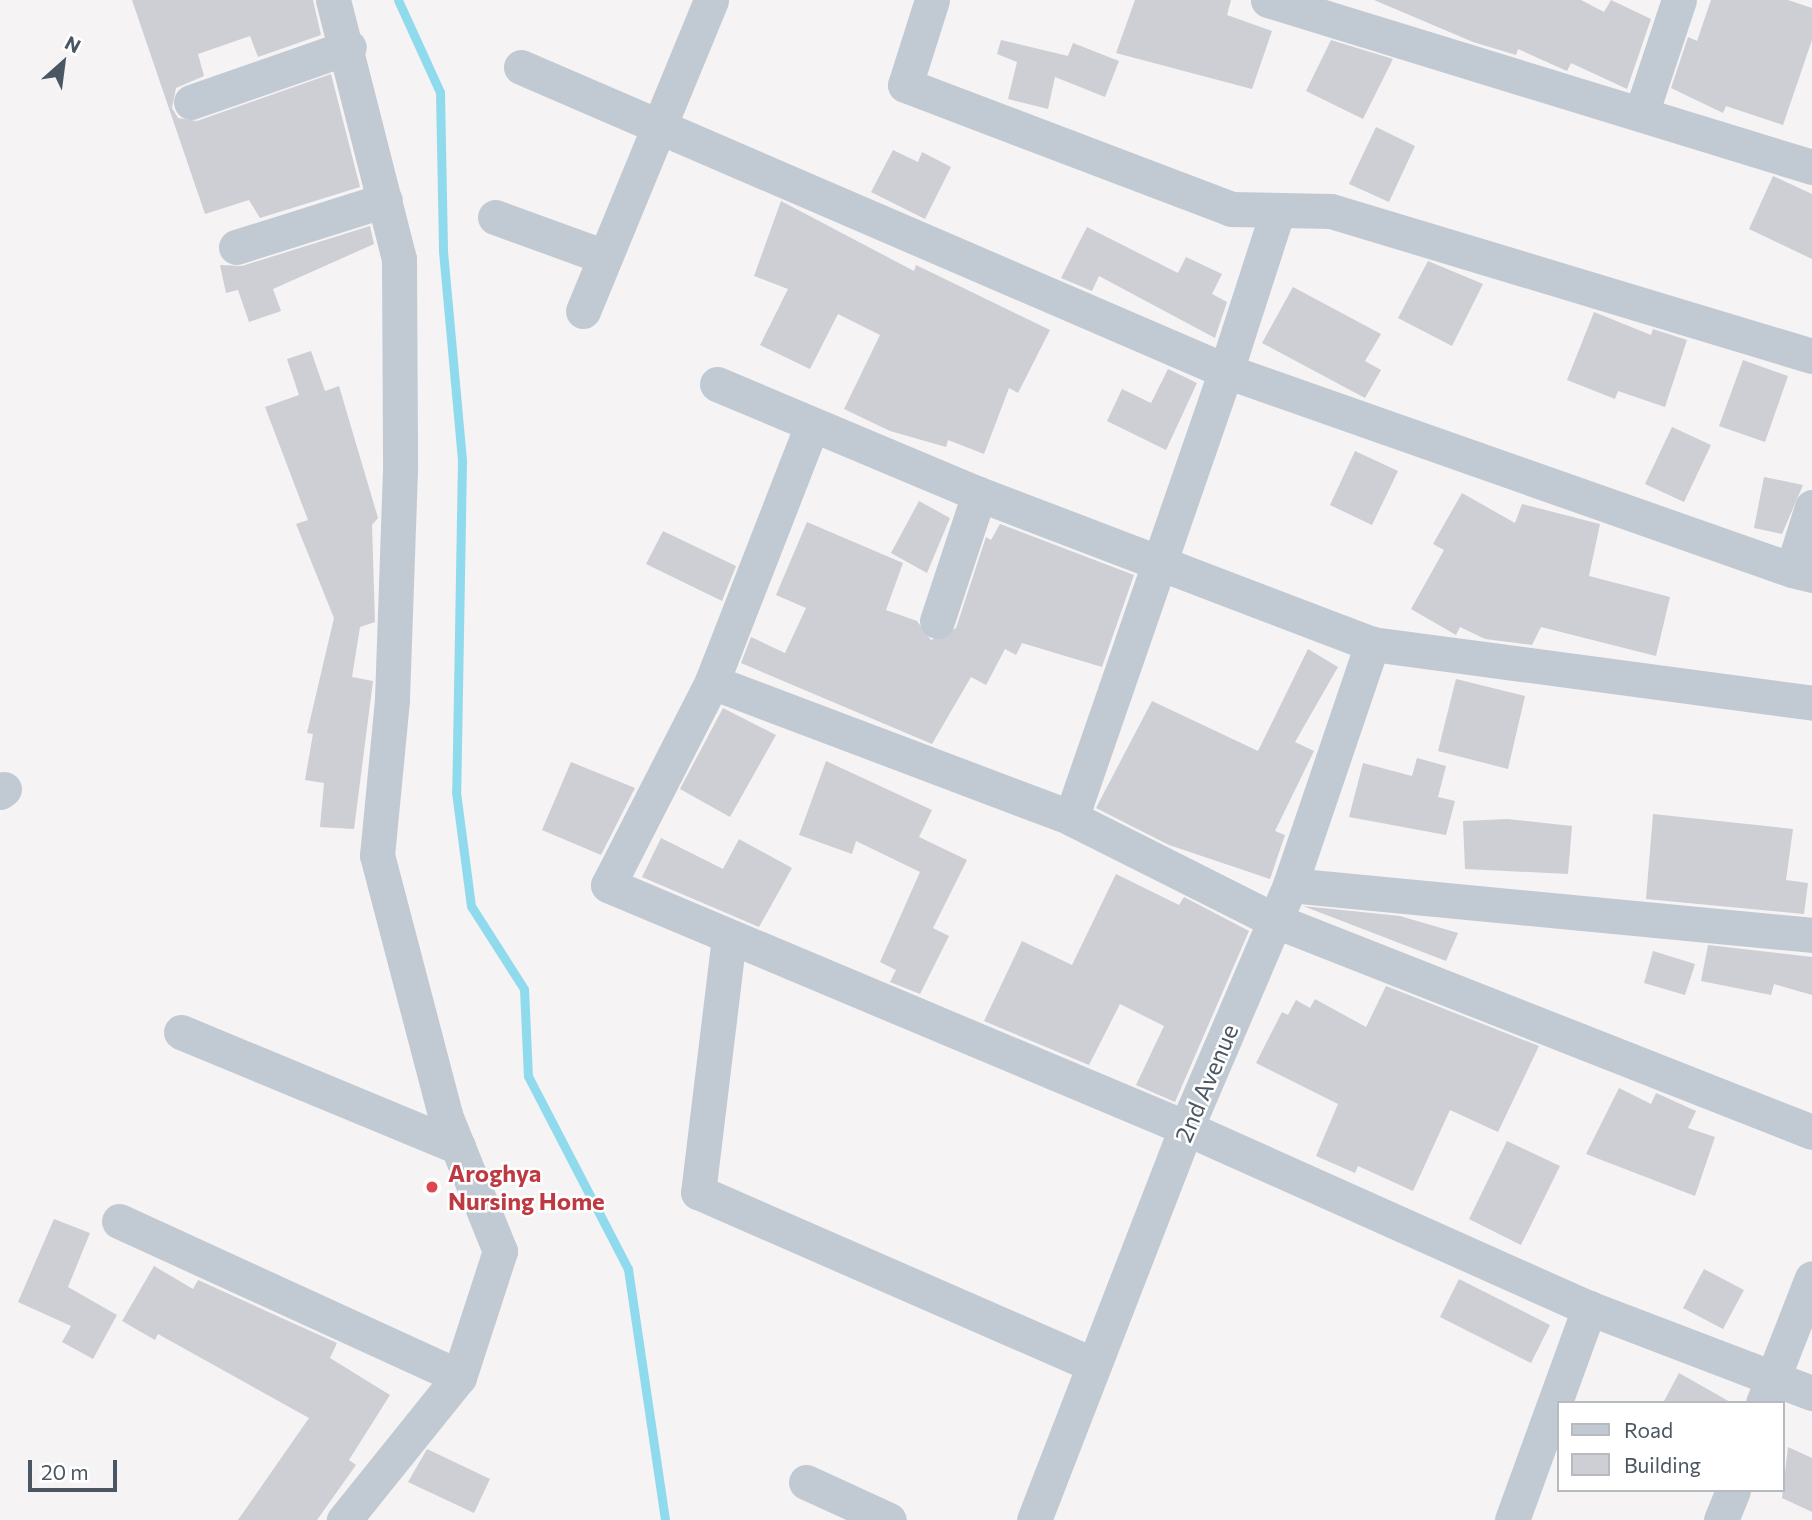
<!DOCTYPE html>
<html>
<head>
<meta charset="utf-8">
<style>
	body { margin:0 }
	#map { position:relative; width:1812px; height:1520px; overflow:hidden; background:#f5f3f3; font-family:Commissioner,sans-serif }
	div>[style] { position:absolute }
	.stream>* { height:9px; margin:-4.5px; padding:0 4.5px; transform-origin:4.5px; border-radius:4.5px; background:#90daee }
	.building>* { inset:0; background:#cdcfd5 }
	.minor>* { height:35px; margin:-17.5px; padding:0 17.5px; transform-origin:17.5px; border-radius:17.5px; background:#c1cad2 }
	.dots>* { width:19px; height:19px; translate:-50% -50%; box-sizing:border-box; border:4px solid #fff; border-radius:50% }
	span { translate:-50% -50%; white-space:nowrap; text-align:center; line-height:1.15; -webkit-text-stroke:5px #fff; paint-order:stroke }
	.street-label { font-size:24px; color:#4a5661 }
	.health-label { font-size:24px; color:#be3a42; font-weight:700 }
	.left { translate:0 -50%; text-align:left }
	.legend { position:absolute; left:1557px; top:1401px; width:228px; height:91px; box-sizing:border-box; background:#fff; border:2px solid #b7bbc0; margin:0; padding:9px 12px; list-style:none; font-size:21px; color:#4a5661 }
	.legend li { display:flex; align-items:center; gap:14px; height:35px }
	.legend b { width:35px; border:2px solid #b7bbc0 }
	.north { position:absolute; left:28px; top:28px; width:70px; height:70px; -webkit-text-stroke:5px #fff; paint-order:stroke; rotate:28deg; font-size:19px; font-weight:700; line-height:28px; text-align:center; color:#4a5661 }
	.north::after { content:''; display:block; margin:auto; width:24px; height:32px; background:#4a5661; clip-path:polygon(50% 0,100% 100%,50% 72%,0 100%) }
	.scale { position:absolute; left:28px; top:1460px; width:89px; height:32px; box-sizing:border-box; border:4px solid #4a5661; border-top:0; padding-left:9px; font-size:21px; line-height:24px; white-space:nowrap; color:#4a5661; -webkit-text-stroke:5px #fff; paint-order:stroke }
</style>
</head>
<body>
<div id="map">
	<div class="stream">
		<i style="left:398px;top:0;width:101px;rotate:65.5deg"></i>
		<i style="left:440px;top:92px;width:159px;rotate:88.9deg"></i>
		<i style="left:443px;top:251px;width:211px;rotate:84.8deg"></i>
		<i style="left:462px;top:461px;width:331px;rotate:91deg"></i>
		<i style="left:456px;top:792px;width:115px;rotate:82.5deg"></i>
		<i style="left:471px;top:906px;width:98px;rotate:57.4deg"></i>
		<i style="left:524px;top:989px;width:87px;rotate:87.4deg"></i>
		<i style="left:528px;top:1076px;width:217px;rotate:62.6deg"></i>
		<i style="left:628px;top:1269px;width:254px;rotate:81.6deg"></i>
	</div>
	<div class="building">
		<i style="clip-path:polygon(132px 0,313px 0,321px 35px,258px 57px,250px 36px,198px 54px,204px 76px,176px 88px,172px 108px,178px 118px,197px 121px,331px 74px,360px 187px,260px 218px,249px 200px,205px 214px)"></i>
		<i style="clip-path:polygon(1135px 0,1231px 0,1227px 15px,1272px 31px,1252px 89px,1116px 53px)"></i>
		<i style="clip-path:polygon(1374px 0,1581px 0,1604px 12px,1611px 0,1651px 19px,1627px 89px,1571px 63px,1567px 71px,1518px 49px,1516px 55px,1473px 42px)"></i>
		<i style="clip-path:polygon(1711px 0,1788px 0,1812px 8px,1812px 40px,1783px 125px,1726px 106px,1723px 113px,1671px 88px,1688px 37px,1697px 41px)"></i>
		<i style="clip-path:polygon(1001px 40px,1068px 56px,1073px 43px,1119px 61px,1105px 97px,1055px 77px,1048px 109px,1008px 99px,1017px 62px,997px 54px)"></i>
		<i style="clip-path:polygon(1331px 40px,1393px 59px,1363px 119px,1306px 91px)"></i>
		<i style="clip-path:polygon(1376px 127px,1415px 146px,1389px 202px,1349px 184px)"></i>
		<i style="clip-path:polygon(893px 150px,918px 162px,922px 152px,951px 167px,925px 219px,871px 192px)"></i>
		<i style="clip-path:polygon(1773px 176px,1812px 194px,1812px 259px,1749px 229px)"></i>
		<i style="clip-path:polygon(781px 201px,914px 271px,916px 265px,1050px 330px,1018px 393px,1009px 388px,984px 454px,948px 440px,946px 447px,890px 431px,844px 409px,880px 335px,838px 314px,810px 369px,760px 345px,788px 289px,754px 276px)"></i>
		<i style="clip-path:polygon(370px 226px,374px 244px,273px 289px,281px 311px,249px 322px,238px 290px,226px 293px,220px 265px,242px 266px)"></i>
		<i style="clip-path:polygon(1087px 227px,1178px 273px,1186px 257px,1222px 274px,1212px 294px,1227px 302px,1215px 338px,1099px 276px,1092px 291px,1061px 278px)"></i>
		<i style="clip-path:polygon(1428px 261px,1483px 284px,1452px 346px,1398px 318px)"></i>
		<i style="clip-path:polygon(1293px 287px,1381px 334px,1365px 361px,1381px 370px,1365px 398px,1262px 343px)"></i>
		<i style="clip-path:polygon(1594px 312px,1651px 335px,1653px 329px,1687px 340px,1665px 407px,1618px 391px,1615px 399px,1567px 380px)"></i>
		<i style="clip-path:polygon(311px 351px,325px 391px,339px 386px,378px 518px,372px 525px,375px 622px,360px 627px,352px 677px,373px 681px,354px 829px,320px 827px,324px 783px,305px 780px,313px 734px,307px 733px,334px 618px,296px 524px,308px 520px,265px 407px,299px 395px,287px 359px)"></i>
		<i style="clip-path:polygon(1743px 360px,1788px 376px,1765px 442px,1719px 426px)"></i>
		<i style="clip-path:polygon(1168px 369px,1197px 383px,1166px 450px,1107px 421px,1122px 389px,1151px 403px)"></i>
		<i style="clip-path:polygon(1672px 427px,1711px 445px,1684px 502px,1645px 484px)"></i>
		<i style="clip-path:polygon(1355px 451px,1398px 471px,1372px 525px,1330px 505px)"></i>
		<i style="clip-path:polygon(1764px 477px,1803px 485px,1782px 534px,1754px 528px)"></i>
		<i style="clip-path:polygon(1462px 493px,1515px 523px,1522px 504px,1600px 524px,1589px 576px,1670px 597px,1656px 656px,1541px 627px,1532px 645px,1485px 639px,1460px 627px,1456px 635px,1411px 609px,1444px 550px,1433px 544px)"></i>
		<i style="clip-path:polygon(919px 501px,950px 518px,927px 573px,891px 553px)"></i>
		<i style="clip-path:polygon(807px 522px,903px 563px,886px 610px,917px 621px,931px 640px,956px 628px,986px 537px,991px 540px,1000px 524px,1134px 575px,1102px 667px,1022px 643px,1016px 655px,1005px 649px,986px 685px,971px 677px,932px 744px,741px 663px,751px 637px,785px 653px,806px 608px,776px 595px)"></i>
		<i style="clip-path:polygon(663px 531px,736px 566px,722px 601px,646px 564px)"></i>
		<i style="clip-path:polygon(1308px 649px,1338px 667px,1295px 742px,1314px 751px,1275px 831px,1285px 835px,1270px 879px,1169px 845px,1096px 808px,1152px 701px,1258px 751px)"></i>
		<i style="clip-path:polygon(1456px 679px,1525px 696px,1508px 769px,1438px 751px)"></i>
		<i style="clip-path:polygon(723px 708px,776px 735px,730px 817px,680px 789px)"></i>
		<i style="clip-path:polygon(1417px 758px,1446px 766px,1438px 797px,1455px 801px,1446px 835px,1349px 817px,1363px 763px,1412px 776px)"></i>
		<i style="clip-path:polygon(826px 761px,932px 810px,919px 837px,967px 860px,933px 928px,949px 936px,920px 994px,890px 982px,896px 970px,880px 962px,920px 872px,856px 841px,852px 854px,799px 835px)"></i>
		<i style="clip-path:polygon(571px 762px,635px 788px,601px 855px,542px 830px)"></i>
		<i style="clip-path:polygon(1653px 814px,1793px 829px,1786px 880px,1808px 883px,1804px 914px,1646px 899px)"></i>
		<i style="clip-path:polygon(1507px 819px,1572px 826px,1568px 874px,1465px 869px,1463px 821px)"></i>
		<i style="clip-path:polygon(661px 838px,723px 869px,739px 839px,792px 868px,759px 927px,642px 877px)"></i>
		<i style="clip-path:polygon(1116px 874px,1179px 905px,1184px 897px,1249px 931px,1175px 1102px,1136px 1085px,1164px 1026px,1120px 1004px,1089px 1065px,984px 1021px,1022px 941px,1072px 965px)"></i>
		<i style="clip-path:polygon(1303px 906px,1400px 916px,1458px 933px,1446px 961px)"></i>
		<i style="clip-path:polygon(1708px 945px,1812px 957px,1812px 995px,1774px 984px,1771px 995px,1701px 981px)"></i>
		<i style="clip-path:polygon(1653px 951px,1695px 964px,1685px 995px,1644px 983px)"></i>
		<i style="clip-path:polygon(1386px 986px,1539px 1046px,1498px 1132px,1450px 1110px,1413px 1191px,1358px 1166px,1355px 1173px,1316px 1156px,1338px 1104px,1256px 1063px,1282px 1012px,1288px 1015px,1296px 1000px,1310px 1008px,1315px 999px,1366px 1027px)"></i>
		<i style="clip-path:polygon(1619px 1088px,1651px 1104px,1656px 1093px,1696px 1111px,1688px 1128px,1715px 1137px,1695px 1196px,1586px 1154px)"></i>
		<i style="clip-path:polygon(1507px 1141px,1560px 1166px,1521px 1245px,1469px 1219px)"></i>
		<i style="clip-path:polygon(54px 1219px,90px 1233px,68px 1287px,117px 1315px,93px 1359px,62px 1342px,71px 1326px,18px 1302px)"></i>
		<i style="clip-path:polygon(154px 1266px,193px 1289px,198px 1280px,337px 1343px,330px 1358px,390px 1395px,349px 1460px,356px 1465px,317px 1520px,238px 1520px,309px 1418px,158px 1334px,155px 1340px,122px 1321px)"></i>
		<i style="clip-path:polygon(1704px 1269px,1744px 1290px,1723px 1329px,1683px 1308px)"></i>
		<i style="clip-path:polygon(1459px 1279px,1550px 1325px,1531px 1363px,1440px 1317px)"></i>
		<i style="clip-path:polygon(1679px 1373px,1732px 1403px,1663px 1403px)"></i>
		<i style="clip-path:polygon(1788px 1447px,1812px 1458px,1812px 1512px,1782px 1498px)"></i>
		<i style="clip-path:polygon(427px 1449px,490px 1479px,474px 1513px,408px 1482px)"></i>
	</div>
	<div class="minor">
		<i style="left:333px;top:0;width:267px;rotate:75.7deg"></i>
		<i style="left:399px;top:259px;width:211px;rotate:89.7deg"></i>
		<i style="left:400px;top:470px;width:230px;rotate:92deg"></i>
		<i style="left:392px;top:700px;width:156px;rotate:95.5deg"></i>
		<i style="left:377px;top:855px;width:269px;rotate:75.3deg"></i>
		<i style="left:445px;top:1115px;width:147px;rotate:68deg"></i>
		<i style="left:500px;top:1251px;width:133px;rotate:108deg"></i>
		<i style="left:459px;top:1377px;width:184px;rotate:128.8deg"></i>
		<i style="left:932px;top:0;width:89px;rotate:107.6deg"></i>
		<i style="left:905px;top:85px;width:349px;rotate:20.8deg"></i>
		<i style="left:1231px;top:209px;width:100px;rotate:1.1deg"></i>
		<i style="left:1331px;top:211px;width:502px;rotate:16.78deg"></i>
		<i style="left:1268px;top:0;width:569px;rotate:17.07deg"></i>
		<i style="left:521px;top:67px;width:768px;rotate:23.33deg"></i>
		<i style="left:1226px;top:371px;width:166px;rotate:-72.1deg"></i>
		<i style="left:191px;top:102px;width:167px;rotate:-19.2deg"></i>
		<i style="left:1641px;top:114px;width:120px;rotate:-71.6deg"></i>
		<i style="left:495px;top:217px;width:117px;rotate:20deg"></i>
		<i style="left:236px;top:247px;width:156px;rotate:-17.5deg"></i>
		<i style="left:583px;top:311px;width:336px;rotate:-67.6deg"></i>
		<i style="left:717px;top:384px;width:284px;rotate:22.8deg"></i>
		<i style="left:979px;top:494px;width:421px;rotate:20.9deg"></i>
		<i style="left:1372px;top:644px;width:444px;rotate:7.6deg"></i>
		<i style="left:812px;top:425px;width:276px;rotate:111.3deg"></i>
		<i style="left:712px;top:682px;width:228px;rotate:117.1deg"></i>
		<i style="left:608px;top:885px;width:627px;rotate:22.8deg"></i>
		<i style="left:1186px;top:1128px;width:441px;rotate:24.1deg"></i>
		<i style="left:1589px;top:1308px;width:239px;rotate:20.9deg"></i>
		<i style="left:1812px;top:507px;width:66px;rotate:107.6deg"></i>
		<i style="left:1792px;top:570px;width:21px;rotate:14deg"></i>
		<i style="left:937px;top:621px;width:134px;rotate:-71.7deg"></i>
		<i style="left:712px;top:682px;width:384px;rotate:20.7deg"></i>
		<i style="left:1071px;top:818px;width:229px;rotate:26.7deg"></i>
		<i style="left:1276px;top:921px;width:576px;rotate:21.49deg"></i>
		<i style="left:0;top:792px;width:5px;rotate:-37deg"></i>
		<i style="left:1071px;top:818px;width:473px;rotate:-70.9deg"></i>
		<i style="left:1226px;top:371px;width:600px;rotate:19.37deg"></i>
		<i style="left:1290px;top:885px;width:524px;rotate:5.47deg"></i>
		<i style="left:729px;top:937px;width:257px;rotate:96.9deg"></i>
		<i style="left:698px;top:1192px;width:432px;rotate:23.6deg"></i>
		<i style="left:181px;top:1032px;width:300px;rotate:22.5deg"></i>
		<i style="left:119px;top:1221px;width:374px;rotate:24.6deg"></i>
		<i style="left:1763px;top:1403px;width:134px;rotate:-68.6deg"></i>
		<i style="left:806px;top:1482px;width:91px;rotate:24.6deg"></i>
		<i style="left:1034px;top:1520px;width:420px;rotate:-68.8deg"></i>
		<i style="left:1186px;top:1128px;width:264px;rotate:-66.8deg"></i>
		<i style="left:1290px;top:885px;width:255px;rotate:-71.2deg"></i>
		<i style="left:1512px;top:1520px;width:226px;rotate:-70deg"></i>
		<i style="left:1721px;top:1520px;width:32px;rotate:-68deg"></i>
	</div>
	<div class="dots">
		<i style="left:432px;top:1187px;background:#e0444e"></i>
	</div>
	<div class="street-label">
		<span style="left:1206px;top:1083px;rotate:-67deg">2nd Avenue</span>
	</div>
	<div class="health-label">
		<span class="left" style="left:448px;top:1187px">Aroghya<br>Nursing Home</span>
	</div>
	<ul class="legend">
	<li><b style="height:9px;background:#c1cad2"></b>Road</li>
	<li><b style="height:19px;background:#cdcfd5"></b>Building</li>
	</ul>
	<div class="north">N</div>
	<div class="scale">20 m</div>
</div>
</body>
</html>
